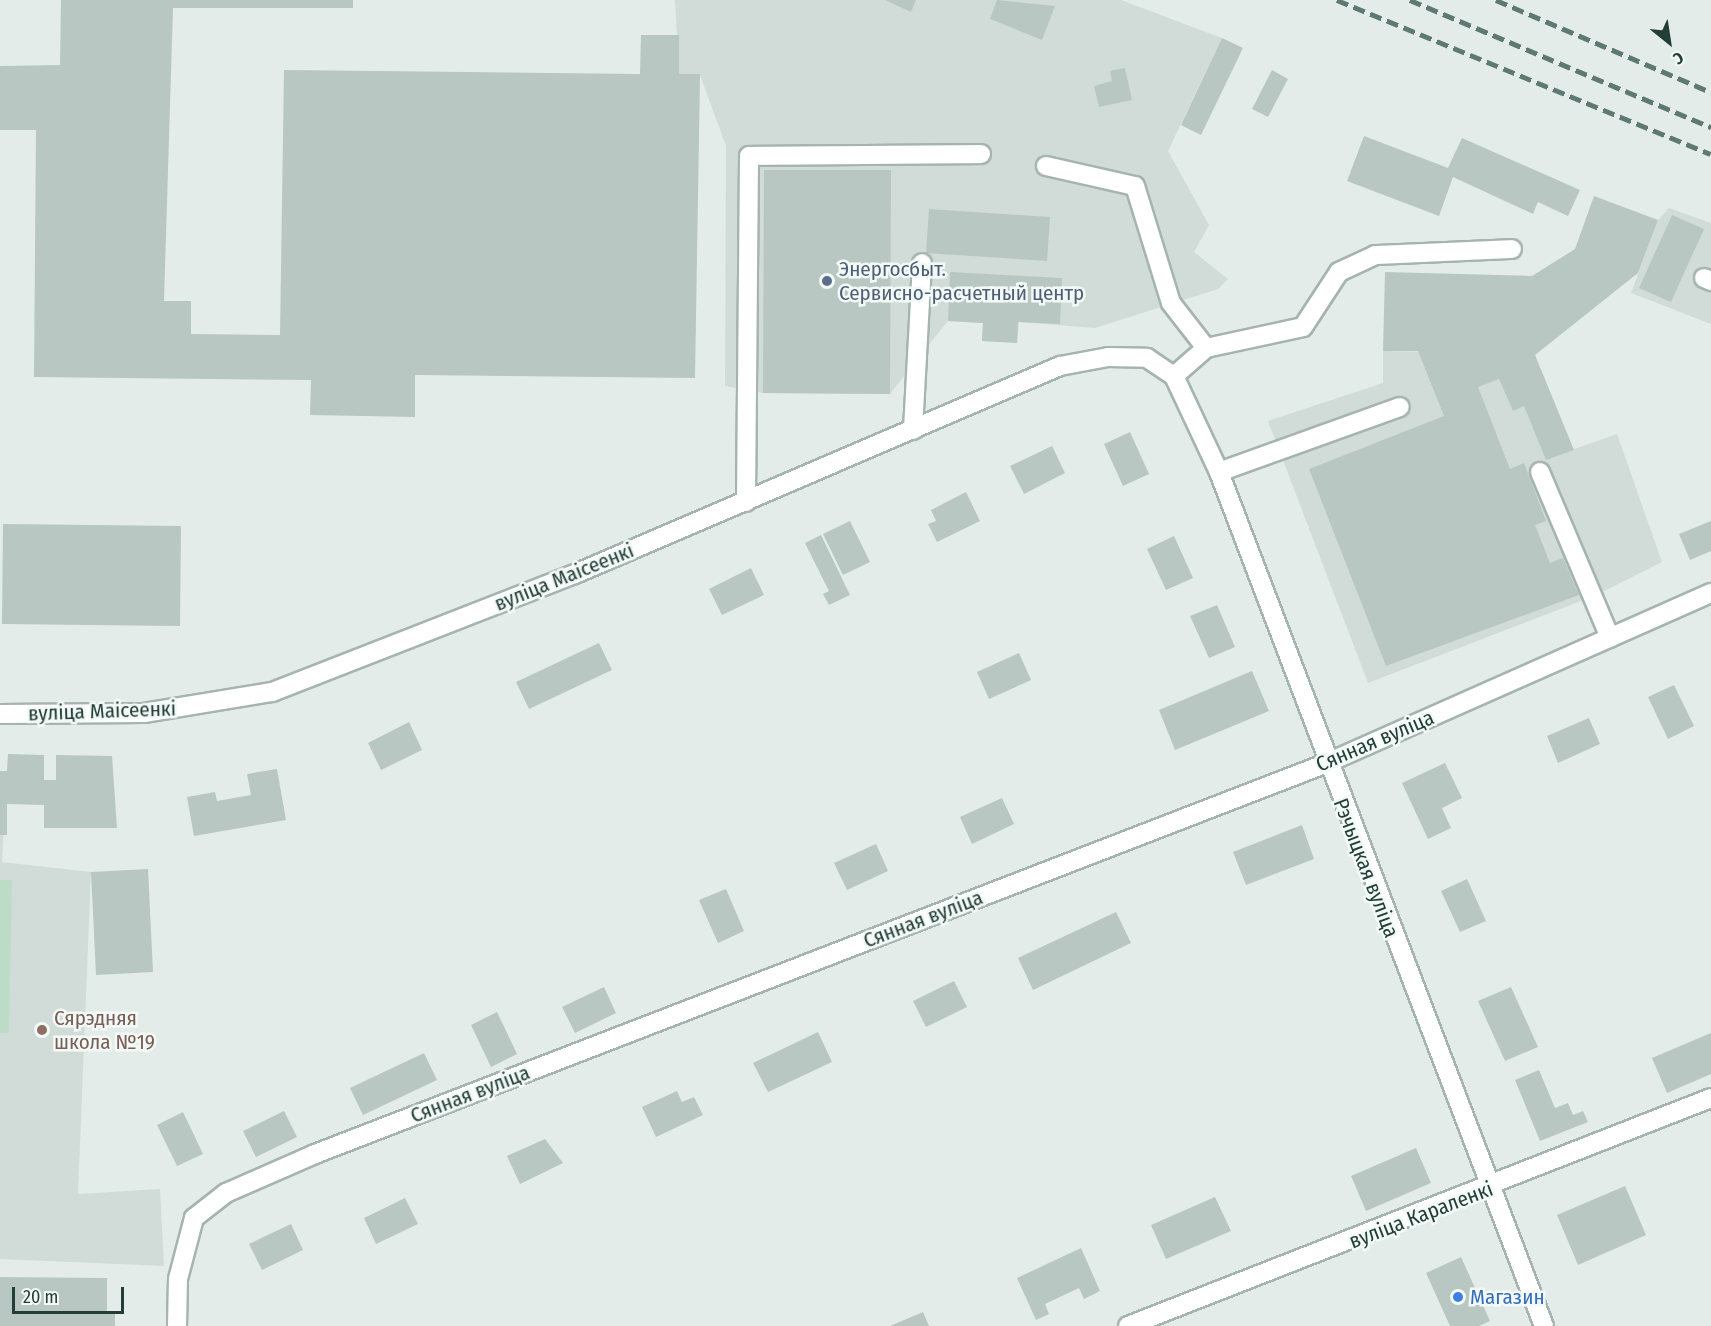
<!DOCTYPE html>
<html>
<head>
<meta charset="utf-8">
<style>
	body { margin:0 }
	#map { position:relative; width:1711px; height:1326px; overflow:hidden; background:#e3ece9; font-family:"Fira Sans Condensed",sans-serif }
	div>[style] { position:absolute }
	.built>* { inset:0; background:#d1dcd8 }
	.green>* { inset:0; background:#bddcc7 }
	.building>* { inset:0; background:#b8c7c2 }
	.roads { filter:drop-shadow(2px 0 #a6b4b0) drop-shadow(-2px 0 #a6b4b0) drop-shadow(0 2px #a6b4b0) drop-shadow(0 -2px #a6b4b0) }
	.minor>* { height:18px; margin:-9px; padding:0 9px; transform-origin:9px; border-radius:9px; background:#fff }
	.rail>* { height:4.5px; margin-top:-2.25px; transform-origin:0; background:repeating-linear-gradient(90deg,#5e7872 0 12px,transparent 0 18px) }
	.dots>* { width:16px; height:16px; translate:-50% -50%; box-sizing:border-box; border:3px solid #f3f9f6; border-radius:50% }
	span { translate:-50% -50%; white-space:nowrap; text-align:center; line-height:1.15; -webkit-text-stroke:5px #f3f9f6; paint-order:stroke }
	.service-label { font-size:21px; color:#4e5e75 }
	.left { translate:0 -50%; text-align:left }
	.street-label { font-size:21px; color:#233d37 }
	.education-label { font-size:21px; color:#785e54 }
	.shop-label { font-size:21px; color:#366cbe }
	.north { position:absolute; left:1639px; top:12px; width:60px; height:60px; -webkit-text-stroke:4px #f3f9f6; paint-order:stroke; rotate:150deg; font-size:16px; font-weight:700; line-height:24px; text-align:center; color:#233d37 }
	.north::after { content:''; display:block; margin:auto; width:21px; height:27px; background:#233d37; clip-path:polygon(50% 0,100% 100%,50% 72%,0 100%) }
	.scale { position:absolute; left:12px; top:1287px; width:112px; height:27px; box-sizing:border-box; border:3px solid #233d37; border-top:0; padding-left:8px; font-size:18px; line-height:21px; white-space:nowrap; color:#233d37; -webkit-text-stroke:4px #f3f9f6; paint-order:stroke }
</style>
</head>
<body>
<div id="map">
	<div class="built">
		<i style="clip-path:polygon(675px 0,1121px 0,1222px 38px,1168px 151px,1209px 225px,1194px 252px,1228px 279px,1218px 289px,1095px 328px,1019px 322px,1017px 343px,982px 341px,983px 323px,948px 321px,890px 394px,763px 393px,725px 386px,726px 146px,700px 75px,679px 74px)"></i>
		<i style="clip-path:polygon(1669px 208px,1711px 223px,1711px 324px,1631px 293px,1658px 220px)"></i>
		<i style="clip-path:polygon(1383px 351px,1490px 353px,1574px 449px,1617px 434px,1662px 562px,1594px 596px,1368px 683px,1268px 421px,1383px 383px)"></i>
		<i style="clip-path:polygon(0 771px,7px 771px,2px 862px,91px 872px,78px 1194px,160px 1189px,164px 1266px,0 1259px)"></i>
	</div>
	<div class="green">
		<i style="clip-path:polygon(0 880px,12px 880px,9px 1033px,0 1033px)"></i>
	</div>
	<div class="building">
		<i style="clip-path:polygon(61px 0,353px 0,353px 8px,173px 8px,164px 301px,191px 301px,191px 334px,280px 335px,284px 70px,640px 74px,641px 35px,679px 35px,679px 74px,700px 74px,695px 378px,415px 375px,415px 417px,310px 415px,311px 380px,34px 377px,36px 130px,0 130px,0 66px,60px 65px)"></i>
		<i style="clip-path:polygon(885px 0,916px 0,911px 12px)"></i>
		<i style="clip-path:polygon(997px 0,1055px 6px,1042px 40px,990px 19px)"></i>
		<i style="clip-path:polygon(1222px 38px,1243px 48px,1201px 135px,1181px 125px)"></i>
		<i style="clip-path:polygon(1125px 68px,1132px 100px,1099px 107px,1094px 86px,1112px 81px,1110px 71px)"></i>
		<i style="clip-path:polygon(1272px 70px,1288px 79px,1268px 117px,1252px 109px)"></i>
		<i style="clip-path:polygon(1364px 136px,1448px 168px,1462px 138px,1580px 190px,1568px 216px,1538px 202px,1533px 214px,1453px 177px,1439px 216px,1347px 181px)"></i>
		<i style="clip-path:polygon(764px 170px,891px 170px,890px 394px,763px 393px)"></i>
		<i style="clip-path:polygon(1594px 196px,1658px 220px,1638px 273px,1535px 355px,1574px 450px,1546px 460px,1524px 406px,1513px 411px,1499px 379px,1478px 387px,1510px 469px,1524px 463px,1546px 521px,1535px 525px,1550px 563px,1563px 558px,1579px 595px,1386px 666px,1309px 469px,1444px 416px,1418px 351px,1383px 351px,1385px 272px,1532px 276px,1575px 249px)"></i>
		<i style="clip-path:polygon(929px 209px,1050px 217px,1047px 261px,926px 253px)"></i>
		<i style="clip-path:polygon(1672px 215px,1704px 229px,1671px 302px,1639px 288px)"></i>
		<i style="clip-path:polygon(950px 272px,1062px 278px,1060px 324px,1018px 322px,1017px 343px,982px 341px,983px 323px,948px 321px)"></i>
		<i style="clip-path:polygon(1130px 432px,1149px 474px,1123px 486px,1104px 444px)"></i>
		<i style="clip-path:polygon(1052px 446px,1065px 473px,1024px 494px,1010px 466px)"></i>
		<i style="clip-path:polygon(966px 492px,980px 521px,937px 542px,928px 524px,936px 521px,931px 510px)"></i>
		<i style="clip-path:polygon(850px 521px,870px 562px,843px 575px,823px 534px)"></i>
		<i style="clip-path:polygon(1711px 521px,1711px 551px,1690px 560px,1679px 534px)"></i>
		<i style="clip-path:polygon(3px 524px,181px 526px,180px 626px,2px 624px)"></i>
		<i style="clip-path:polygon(821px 535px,850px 595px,829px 605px,823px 594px,829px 591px,805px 543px)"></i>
		<i style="clip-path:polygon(1174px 536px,1193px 578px,1166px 590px,1147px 549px)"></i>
		<i style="clip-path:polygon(751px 568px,764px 595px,722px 615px,709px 589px)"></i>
		<i style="clip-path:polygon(1217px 605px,1235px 647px,1209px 658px,1190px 616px)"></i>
		<i style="clip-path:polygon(599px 643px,612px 670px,529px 709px,516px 682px)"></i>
		<i style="clip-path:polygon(1019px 653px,1031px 680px,989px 699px,977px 672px)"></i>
		<i style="clip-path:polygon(1252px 671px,1269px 711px,1175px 750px,1159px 710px)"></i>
		<i style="clip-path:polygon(1674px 685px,1694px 726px,1668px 739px,1648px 697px)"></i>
		<i style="clip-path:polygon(1589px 718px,1600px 744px,1558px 763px,1547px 736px)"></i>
		<i style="clip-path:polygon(409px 722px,422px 750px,381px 770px,368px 743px)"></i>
		<i style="clip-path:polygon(8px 754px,44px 755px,44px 780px,56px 780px,56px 755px,112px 756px,117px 828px,44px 828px,44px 805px,7px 804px,7px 835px,0 835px,0 771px,7px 771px)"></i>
		<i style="clip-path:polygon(1445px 763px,1462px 798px,1442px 808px,1451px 828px,1428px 839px,1402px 783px)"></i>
		<i style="clip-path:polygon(277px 769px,286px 820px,194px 836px,187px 797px,215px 792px,217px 801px,251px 795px,247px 774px)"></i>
		<i style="clip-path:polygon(1002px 798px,1014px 824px,972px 844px,960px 817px)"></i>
		<i style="clip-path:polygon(1302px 825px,1314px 859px,1246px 885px,1233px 852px)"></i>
		<i style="clip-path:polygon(876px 844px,888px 871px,847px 890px,834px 863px)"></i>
		<i style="clip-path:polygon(148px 869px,153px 972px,96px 975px,91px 872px)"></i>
		<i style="clip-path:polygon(1467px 879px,1486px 921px,1460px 932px,1441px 891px)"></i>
		<i style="clip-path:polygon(726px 889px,744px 931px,718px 943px,699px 900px)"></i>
		<i style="clip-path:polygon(1116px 912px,1131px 943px,1033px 990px,1018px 958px)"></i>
		<i style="clip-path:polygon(954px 981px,967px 1007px,926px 1027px,913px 1001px)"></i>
		<i style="clip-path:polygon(604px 987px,616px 1013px,575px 1033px,562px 1007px)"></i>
		<i style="clip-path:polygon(1511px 987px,1538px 1047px,1505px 1061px,1478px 1001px)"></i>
		<i style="clip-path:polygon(497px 1012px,517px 1054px,491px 1067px,471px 1025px)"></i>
		<i style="clip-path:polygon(818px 1032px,832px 1062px,768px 1092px,753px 1063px)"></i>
		<i style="clip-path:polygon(1711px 1033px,1711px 1074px,1667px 1093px,1652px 1058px)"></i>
		<i style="clip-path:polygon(424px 1053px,437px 1080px,363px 1115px,350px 1088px)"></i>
		<i style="clip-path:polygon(1539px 1070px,1555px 1108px,1568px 1103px,1573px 1115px,1583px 1111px,1588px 1122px,1540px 1141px,1515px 1080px)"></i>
		<i style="clip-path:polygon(677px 1091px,682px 1102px,694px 1097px,703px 1115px,656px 1137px,642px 1107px)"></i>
		<i style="clip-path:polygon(284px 1111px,297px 1137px,256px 1157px,243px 1131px)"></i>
		<i style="clip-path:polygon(183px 1112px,203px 1154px,177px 1166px,157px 1125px)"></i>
		<i style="clip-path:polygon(545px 1139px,563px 1163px,520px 1184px,507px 1156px)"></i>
		<i style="clip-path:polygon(1416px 1148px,1431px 1183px,1366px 1211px,1351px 1176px)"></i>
		<i style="clip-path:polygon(1625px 1186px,1646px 1235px,1578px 1265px,1557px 1215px)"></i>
		<i style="clip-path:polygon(1215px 1197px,1231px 1231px,1166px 1259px,1151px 1225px)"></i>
		<i style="clip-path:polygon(405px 1198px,418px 1224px,376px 1244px,364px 1218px)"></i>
		<i style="clip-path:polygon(291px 1224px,303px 1250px,262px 1270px,249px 1244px)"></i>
		<i style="clip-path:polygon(1081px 1248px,1100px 1291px,1084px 1299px,1079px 1288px,1045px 1304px,1049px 1314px,1036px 1320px,1017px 1278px)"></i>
		<i style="clip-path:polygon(1461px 1257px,1490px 1321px,1479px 1326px,1450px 1326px,1426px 1273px)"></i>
		<i style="clip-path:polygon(0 1277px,107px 1278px,107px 1313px,115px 1313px,115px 1326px,0 1326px)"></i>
		<i style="clip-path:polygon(923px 1312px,929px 1326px,890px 1326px)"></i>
	</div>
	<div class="roads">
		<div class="minor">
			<i style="left:1046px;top:166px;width:91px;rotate:12.7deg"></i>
			<i style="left:1135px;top:186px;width:122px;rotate:72.9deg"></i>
			<i style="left:1171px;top:303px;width:57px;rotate:52.1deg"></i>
			<i style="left:1704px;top:278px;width:8px;rotate:23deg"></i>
			<i style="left:1174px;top:376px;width:43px;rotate:-41.2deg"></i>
			<i style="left:1206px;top:348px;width:99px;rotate:-12.2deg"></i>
			<i style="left:1303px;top:327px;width:66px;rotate:-56.8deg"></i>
			<i style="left:1339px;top:272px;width:40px;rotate:-25deg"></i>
			<i style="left:1375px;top:255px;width:137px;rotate:-2.5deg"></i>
			<i style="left:913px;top:430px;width:167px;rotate:-86.9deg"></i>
			<i style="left:1219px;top:472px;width:192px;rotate:-19.8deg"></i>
			<i style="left:1540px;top:472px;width:180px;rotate:67.1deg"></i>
			<i style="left:746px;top:502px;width:346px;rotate:-89.5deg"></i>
			<i style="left:749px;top:156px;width:232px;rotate:-0.5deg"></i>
			<i style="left:0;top:714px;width:144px;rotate:-0.4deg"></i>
			<i style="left:144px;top:713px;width:130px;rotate:-9.3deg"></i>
			<i style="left:272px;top:692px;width:325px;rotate:-21.3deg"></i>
			<i style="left:575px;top:574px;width:528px;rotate:-23.21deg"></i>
			<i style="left:1060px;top:366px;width:49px;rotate:-10.6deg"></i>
			<i style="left:1108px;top:357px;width:39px;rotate:1deg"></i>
			<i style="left:1147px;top:358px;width:32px;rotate:34deg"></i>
			<i style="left:1174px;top:376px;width:106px;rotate:64.9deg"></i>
			<i style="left:1219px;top:472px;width:914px;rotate:69.17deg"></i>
			<i style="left:177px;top:1326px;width:47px;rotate:-88.8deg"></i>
			<i style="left:178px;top:1279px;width:63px;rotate:-75.3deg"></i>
			<i style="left:194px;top:1218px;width:41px;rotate:-38deg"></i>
			<i style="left:226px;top:1193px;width:97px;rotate:-23.7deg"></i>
			<i style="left:315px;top:1154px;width:1085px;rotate:-21.12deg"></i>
			<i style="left:1327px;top:763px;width:420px;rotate:-23.9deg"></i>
			<i style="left:1128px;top:1326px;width:626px;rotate:-21.36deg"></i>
		</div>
	</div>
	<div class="rail">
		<i style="left:1337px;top:0;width:404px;rotate:22.4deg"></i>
		<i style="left:1410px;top:0;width:327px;rotate:22.9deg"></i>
		<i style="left:1496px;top:0;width:234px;rotate:23.2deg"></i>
	</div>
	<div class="dots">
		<i style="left:827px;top:281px;background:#5c6f8a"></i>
		<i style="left:42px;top:1030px;background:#8d6e63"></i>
		<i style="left:1458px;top:1297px;background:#3f7fe0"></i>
	</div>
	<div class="service-label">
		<span class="left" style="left:839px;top:281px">Энергосбыт.<br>Сервисно-расчетный центр</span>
	</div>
	<div class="street-label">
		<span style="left:564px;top:577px;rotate:-22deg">вуліца Маісеенкі</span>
		<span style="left:102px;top:711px;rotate:-2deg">вуліца Маісеенкі</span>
		<span style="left:1375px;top:741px;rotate:-23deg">Сянная вуліца</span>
		<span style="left:1366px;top:868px;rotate:69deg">Рэчыцкая вуліца</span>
		<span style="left:923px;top:919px;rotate:-21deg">Сянная вуліца</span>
		<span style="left:470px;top:1094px;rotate:-21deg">Сянная вуліца</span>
		<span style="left:1421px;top:1215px;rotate:-21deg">вуліца Караленкі</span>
	</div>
	<div class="education-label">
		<span class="left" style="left:54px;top:1030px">Сярэдняя<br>школа №19</span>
	</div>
	<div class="shop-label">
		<span class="left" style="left:1470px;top:1297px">Магазин</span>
	</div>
	<div class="north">С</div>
	<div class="scale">20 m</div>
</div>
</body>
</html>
